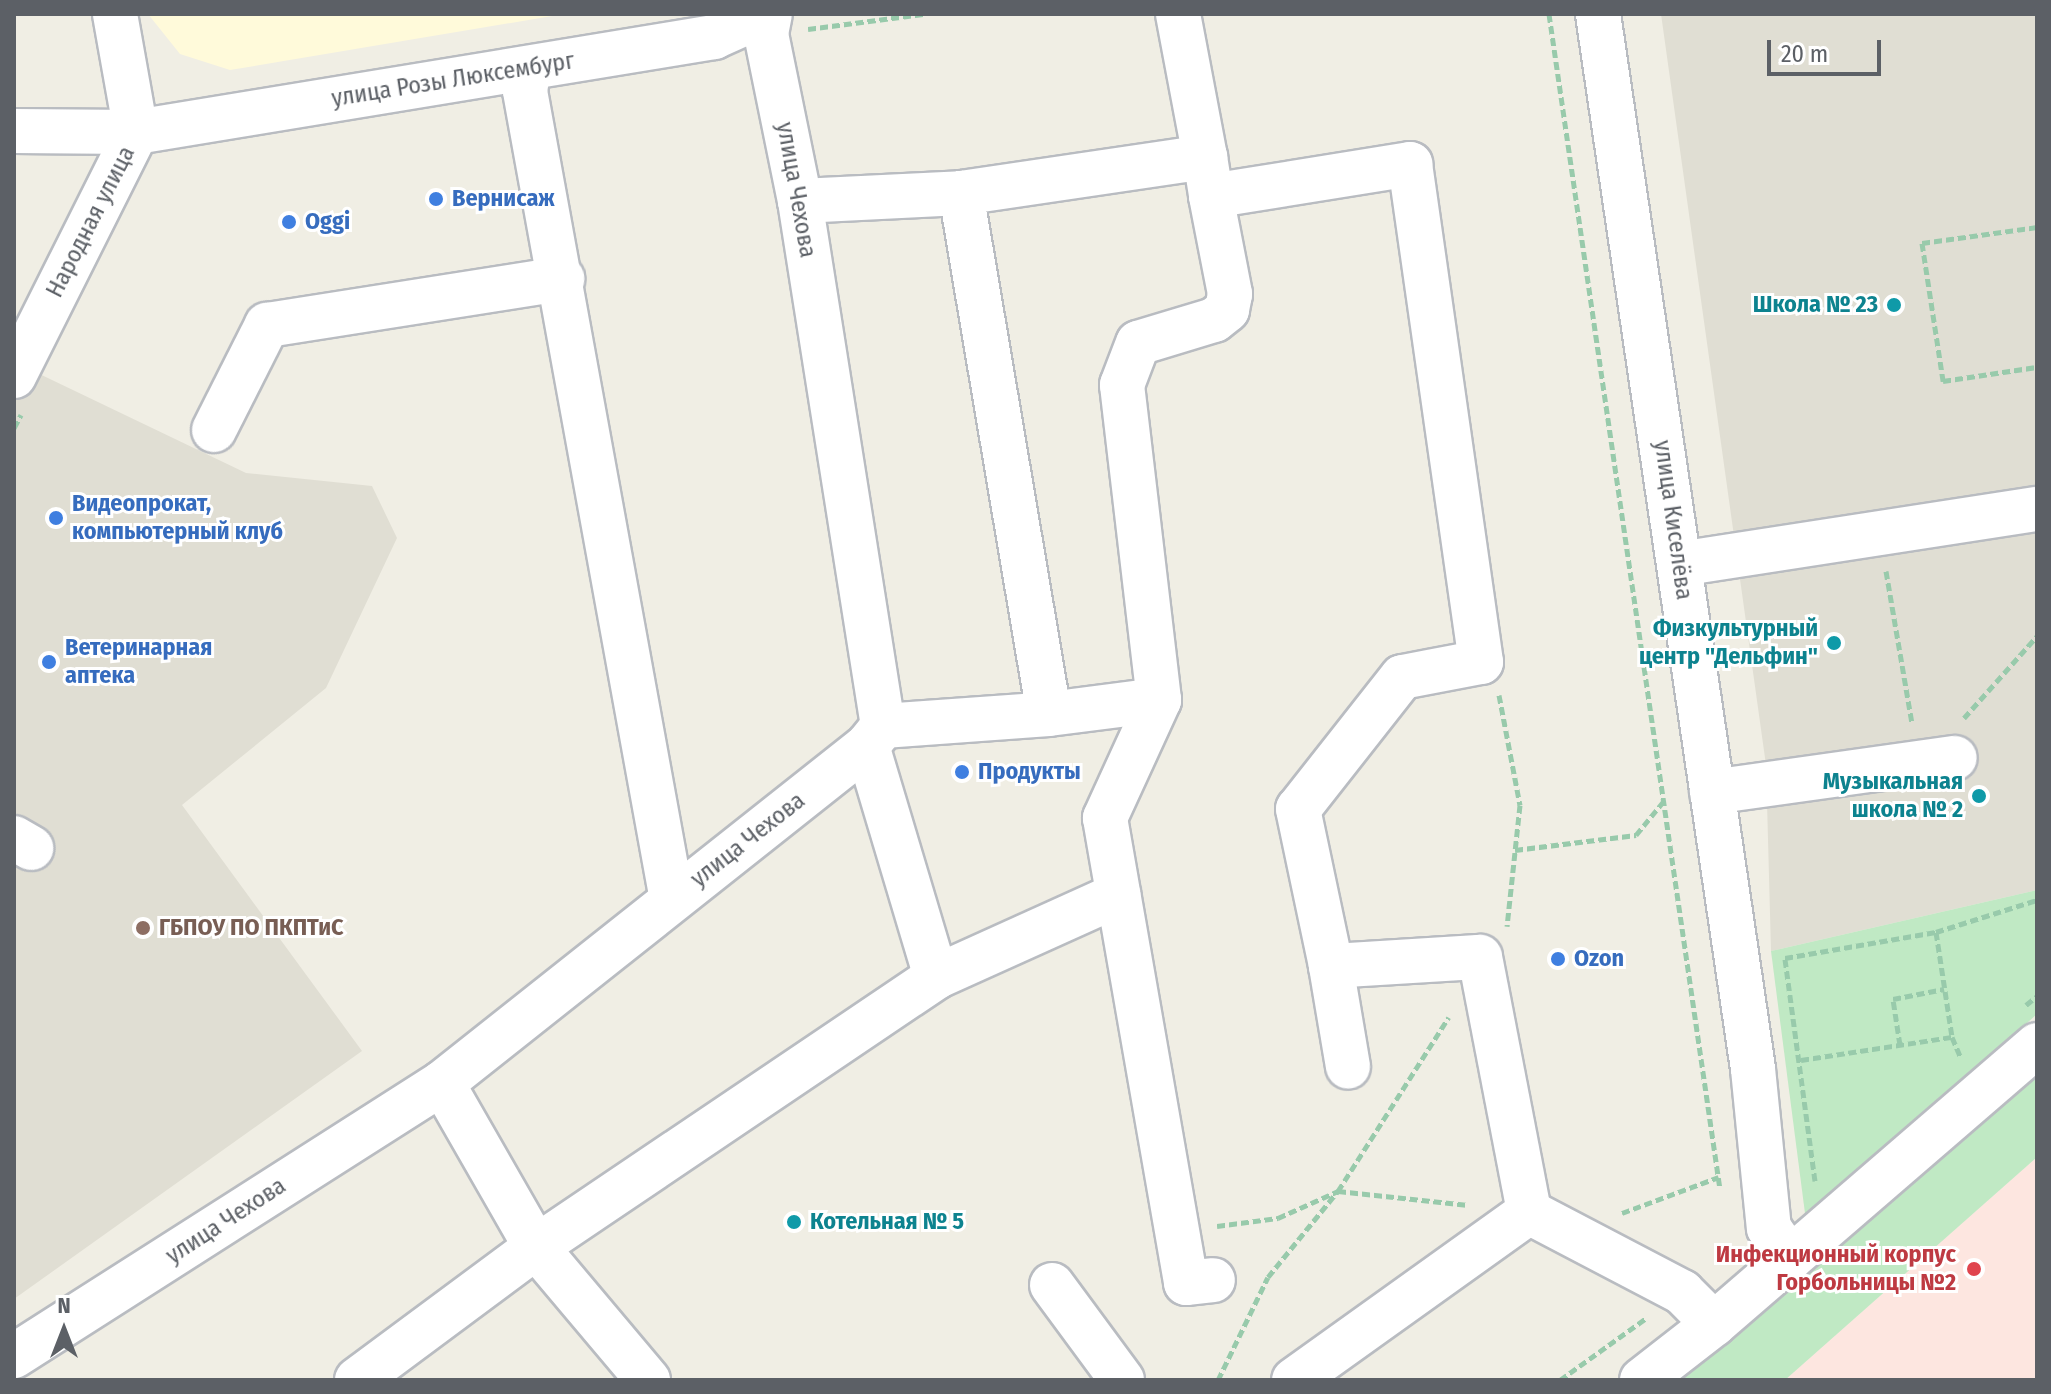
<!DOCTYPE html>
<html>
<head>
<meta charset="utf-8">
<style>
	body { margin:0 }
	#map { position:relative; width:2051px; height:1394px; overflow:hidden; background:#f0eee4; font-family:"Fira Sans Condensed",sans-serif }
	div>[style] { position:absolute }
	.commercial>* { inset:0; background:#fffada }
	.education>* { inset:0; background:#e0ded3 }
	.medical>* { inset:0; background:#fde6e0 }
	.green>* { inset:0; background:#c0e9c4 }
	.path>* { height:5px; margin-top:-2.5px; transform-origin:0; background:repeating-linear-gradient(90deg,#98caab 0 8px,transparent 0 12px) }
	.roads { filter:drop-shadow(2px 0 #b9bcc1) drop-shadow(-2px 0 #b9bcc1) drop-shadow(0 2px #b9bcc1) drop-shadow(0 -2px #b9bcc1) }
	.minor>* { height:44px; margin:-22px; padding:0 22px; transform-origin:22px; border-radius:22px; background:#fff }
	.dots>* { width:22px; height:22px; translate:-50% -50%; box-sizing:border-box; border:4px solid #fff; border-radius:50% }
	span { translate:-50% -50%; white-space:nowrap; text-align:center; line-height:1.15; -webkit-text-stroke:6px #fff; paint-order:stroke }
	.street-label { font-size:24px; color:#5c6066 }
	.shop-label { font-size:24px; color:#366cbe; font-weight:700 }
	.left { translate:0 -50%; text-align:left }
	.culture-label { font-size:24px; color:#0d838f; font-weight:700 }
	.right { translate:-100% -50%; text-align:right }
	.education-label { font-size:24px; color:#785e54; font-weight:700 }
	.health-label { font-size:24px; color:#be3a42; font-weight:700 }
	.frame { position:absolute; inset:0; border:16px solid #5c6066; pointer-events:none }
	.north { position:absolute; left:24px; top:1290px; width:80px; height:80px; -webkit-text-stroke:6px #fff; paint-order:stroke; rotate:0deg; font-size:22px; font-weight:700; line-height:32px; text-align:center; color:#5c6066 }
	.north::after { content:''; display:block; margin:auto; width:28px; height:36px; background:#5c6066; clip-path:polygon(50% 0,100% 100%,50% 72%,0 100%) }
	.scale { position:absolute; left:1767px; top:40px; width:114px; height:36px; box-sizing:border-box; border:4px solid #5c6066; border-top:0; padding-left:10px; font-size:24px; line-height:28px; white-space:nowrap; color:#5c6066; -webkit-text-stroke:6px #fff; paint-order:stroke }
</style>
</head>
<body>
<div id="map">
	<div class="commercial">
		<i style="clip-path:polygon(148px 14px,564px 14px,230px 70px,180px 54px)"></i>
	</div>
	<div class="education">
		<i style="clip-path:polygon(1661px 14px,2037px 14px,2037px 890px,1771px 951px,1766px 765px)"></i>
		<i style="clip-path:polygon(27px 368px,246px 473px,372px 486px,397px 538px,326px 688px,182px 805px,362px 1051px,14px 1299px,14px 394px)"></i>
	</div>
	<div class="medical">
		<i style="clip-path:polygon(2037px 1157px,2037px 1380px,1785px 1380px)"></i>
	</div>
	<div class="green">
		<i style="clip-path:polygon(2037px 890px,2037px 1014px,1806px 1221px,1771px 951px)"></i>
		<i style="clip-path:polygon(2037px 1065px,2037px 1157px,1785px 1380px,1657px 1380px)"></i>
	</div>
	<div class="path">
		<i style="left:1549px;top:14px;width:1187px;rotate:81.72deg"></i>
		<i style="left:808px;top:29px;width:116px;rotate:-7.4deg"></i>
		<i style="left:2037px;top:227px;width:116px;rotate:172.1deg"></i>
		<i style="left:1922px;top:243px;width:140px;rotate:81.3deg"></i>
		<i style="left:1943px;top:381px;width:95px;rotate:-8.5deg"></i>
		<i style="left:14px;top:428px;width:15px;rotate:-62deg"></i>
		<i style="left:1886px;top:571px;width:154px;rotate:80.3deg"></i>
		<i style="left:1499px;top:695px;width:112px;rotate:79.2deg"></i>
		<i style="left:1520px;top:805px;width:122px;rotate:96.1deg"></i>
		<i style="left:1964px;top:718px;width:110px;rotate:-48.3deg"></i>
		<i style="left:1515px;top:850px;width:122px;rotate:-7.1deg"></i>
		<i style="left:1636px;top:835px;width:43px;rotate:-50.7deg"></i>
		<i style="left:1936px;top:932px;width:106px;rotate:81.3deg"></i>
		<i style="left:1952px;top:1037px;width:21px;rotate:67deg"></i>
		<i style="left:2026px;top:1005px;width:14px;rotate:-39deg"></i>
		<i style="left:1900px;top:1045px;width:47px;rotate:-98.7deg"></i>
		<i style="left:1893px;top:999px;width:52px;rotate:-11.1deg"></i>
		<i style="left:1801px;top:1060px;width:153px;rotate:-8.7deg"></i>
		<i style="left:1815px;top:1181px;width:225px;rotate:-97.7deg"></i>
		<i style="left:1785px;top:958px;width:153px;rotate:-9.8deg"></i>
		<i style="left:1936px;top:932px;width:106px;rotate:-17.6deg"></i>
		<i style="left:1622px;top:1213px;width:103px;rotate:-20.4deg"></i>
		<i style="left:1217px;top:1226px;width:62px;rotate:-7.5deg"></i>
		<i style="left:1278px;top:1218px;width:66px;rotate:-24.2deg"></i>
		<i style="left:1338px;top:1191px;width:131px;rotate:6.1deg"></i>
		<i style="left:1218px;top:1380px;width:114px;rotate:-64.1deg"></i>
		<i style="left:1268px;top:1277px;width:111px;rotate:-50.9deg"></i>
		<i style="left:1338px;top:1191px;width:206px;rotate:-57.5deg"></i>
		<i style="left:1560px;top:1380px;width:105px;rotate:-35.7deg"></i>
	</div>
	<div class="roads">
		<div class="minor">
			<i style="left:1178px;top:14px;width:146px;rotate:79.3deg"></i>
			<i style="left:1598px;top:14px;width:1066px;rotate:81.64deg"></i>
			<i style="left:1753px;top:1069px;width:160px;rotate:84.3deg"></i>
			<i style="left:1769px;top:1228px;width:37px;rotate:55deg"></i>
			<i style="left:529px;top:68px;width:23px;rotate:100deg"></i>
			<i style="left:525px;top:91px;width:822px;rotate:79.7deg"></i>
			<i style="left:14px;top:131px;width:122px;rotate:0.5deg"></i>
			<i style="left:136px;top:132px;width:586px;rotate:-9.33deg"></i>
			<i style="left:714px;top:37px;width:56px;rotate:-24.3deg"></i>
			<i style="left:961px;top:193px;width:528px;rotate:80.41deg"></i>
			<i style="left:1049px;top:714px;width:111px;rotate:-7.3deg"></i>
			<i style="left:1211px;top:196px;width:100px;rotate:79deg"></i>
			<i style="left:1230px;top:294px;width:16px;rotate:101deg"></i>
			<i style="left:1227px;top:310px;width:16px;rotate:142deg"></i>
			<i style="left:1214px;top:320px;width:79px;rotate:163.2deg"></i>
			<i style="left:1138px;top:343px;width:45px;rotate:110.9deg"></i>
			<i style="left:1122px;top:385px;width:317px;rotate:83.3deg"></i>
			<i style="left:1159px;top:700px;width:130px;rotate:114.6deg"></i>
			<i style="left:1105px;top:818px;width:472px;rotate:80.1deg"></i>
			<i style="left:1186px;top:1283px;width:27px;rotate:-6deg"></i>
			<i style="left:800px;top:201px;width:161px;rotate:-2.8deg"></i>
			<i style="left:961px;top:193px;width:247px;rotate:-8.4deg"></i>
			<i style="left:1205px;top:157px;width:39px;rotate:81deg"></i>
			<i style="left:1211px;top:196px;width:202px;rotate:-9.1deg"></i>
			<i style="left:1410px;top:164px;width:503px;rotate:81.89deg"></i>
			<i style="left:1481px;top:662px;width:80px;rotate:169.2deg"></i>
			<i style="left:1402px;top:677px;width:168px;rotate:128.2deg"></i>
			<i style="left:1298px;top:809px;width:160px;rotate:78.1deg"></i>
			<i style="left:1331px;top:966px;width:149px;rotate:-3.5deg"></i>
			<i style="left:1480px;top:957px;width:260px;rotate:79.1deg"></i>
			<i style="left:1529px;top:1212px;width:289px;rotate:144.4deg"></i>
			<i style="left:14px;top:376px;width:273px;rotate:-63.4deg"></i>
			<i style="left:136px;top:132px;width:120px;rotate:-100.1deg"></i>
			<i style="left:214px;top:430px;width:118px;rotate:-63.2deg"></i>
			<i style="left:267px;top:325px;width:299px;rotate:-8.9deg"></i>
			<i style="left:1680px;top:564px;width:361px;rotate:-8.8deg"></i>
			<i style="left:883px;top:726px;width:166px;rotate:-4.1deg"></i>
			<i style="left:1712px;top:792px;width:245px;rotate:-8deg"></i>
			<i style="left:14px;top:838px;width:20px;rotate:30deg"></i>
			<i style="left:1331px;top:966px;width:102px;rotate:80.4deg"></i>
			<i style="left:936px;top:977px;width:200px;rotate:-24.3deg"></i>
			<i style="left:442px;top:1083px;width:189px;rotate:60.2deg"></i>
			<i style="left:536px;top:1247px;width:174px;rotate:49.9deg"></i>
			<i style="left:1529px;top:1212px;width:173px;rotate:27.6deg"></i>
			<i style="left:1682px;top:1292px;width:45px;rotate:45deg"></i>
			<i style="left:1052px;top:1285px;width:118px;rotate:53.6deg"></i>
			<i style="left:14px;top:1356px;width:508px;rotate:-32.53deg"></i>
			<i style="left:442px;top:1083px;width:542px;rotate:-38.41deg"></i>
			<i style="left:867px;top:746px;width:26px;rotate:-51deg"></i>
			<i style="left:883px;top:726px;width:532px;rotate:-98.98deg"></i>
			<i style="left:800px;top:201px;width:170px;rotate:-101.5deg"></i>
			<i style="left:766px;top:34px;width:20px;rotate:-79deg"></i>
			<i style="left:357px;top:1380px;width:223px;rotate:-36.6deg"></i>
			<i style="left:536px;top:1247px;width:483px;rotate:-34deg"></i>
			<i style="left:936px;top:977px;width:241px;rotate:-106.6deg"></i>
			<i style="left:1642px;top:1380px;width:91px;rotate:-37.9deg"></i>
			<i style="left:1714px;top:1324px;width:427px;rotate:-40.8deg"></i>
		</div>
	</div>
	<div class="dots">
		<i style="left:436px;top:199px;background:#3f7fe0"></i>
		<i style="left:289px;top:222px;background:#3f7fe0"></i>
		<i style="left:1894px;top:305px;background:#0f9aa8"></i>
		<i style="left:56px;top:518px;background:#3f7fe0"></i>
		<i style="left:1834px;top:643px;background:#0f9aa8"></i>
		<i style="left:49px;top:662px;background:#3f7fe0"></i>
		<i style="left:962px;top:772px;background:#3f7fe0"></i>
		<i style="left:1979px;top:796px;background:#0f9aa8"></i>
		<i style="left:143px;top:928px;background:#8d6e63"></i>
		<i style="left:1558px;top:959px;background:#3f7fe0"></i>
		<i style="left:794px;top:1222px;background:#0f9aa8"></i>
		<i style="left:1974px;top:1269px;background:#e0444e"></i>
	</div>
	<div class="street-label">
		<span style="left:453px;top:80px;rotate:-9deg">улица Розы Люксембург</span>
		<span style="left:796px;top:190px;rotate:80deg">улица Чехова</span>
		<span style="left:91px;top:222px;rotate:-63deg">Народная улица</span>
		<span style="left:1673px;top:520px;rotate:82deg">улица Киселёва</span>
		<span style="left:748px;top:840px;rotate:-38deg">улица Чехова</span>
		<span style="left:226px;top:1221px;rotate:-33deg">улица Чехова</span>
	</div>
	<div class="shop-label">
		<span class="left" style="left:452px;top:199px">Вернисаж</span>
		<span class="left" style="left:305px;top:222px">Oggi</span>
		<span class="left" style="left:72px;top:518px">Видеопрокат,<br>компьютерный клуб</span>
		<span class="left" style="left:65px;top:662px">Ветеринарная<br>аптека</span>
		<span class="left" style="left:978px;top:772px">Продукты</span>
		<span class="left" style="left:1574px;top:959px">Ozon</span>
	</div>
	<div class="culture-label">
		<span class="right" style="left:1878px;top:305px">Школа № 23</span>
		<span class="right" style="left:1818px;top:643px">Физкультурный<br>центр "Дельфин"</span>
		<span class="right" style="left:1963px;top:796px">Музыкальная<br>школа № 2</span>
		<span class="left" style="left:810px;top:1222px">Котельная № 5</span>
	</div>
	<div class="education-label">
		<span class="left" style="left:159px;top:928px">ГБПОУ ПО ПКПТиС</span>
	</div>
	<div class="health-label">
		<span class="right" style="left:1956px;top:1269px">Инфекционный корпус<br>Горбольницы №2</span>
	</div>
	<div class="frame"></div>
	<div class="north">N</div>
	<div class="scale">20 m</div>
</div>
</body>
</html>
